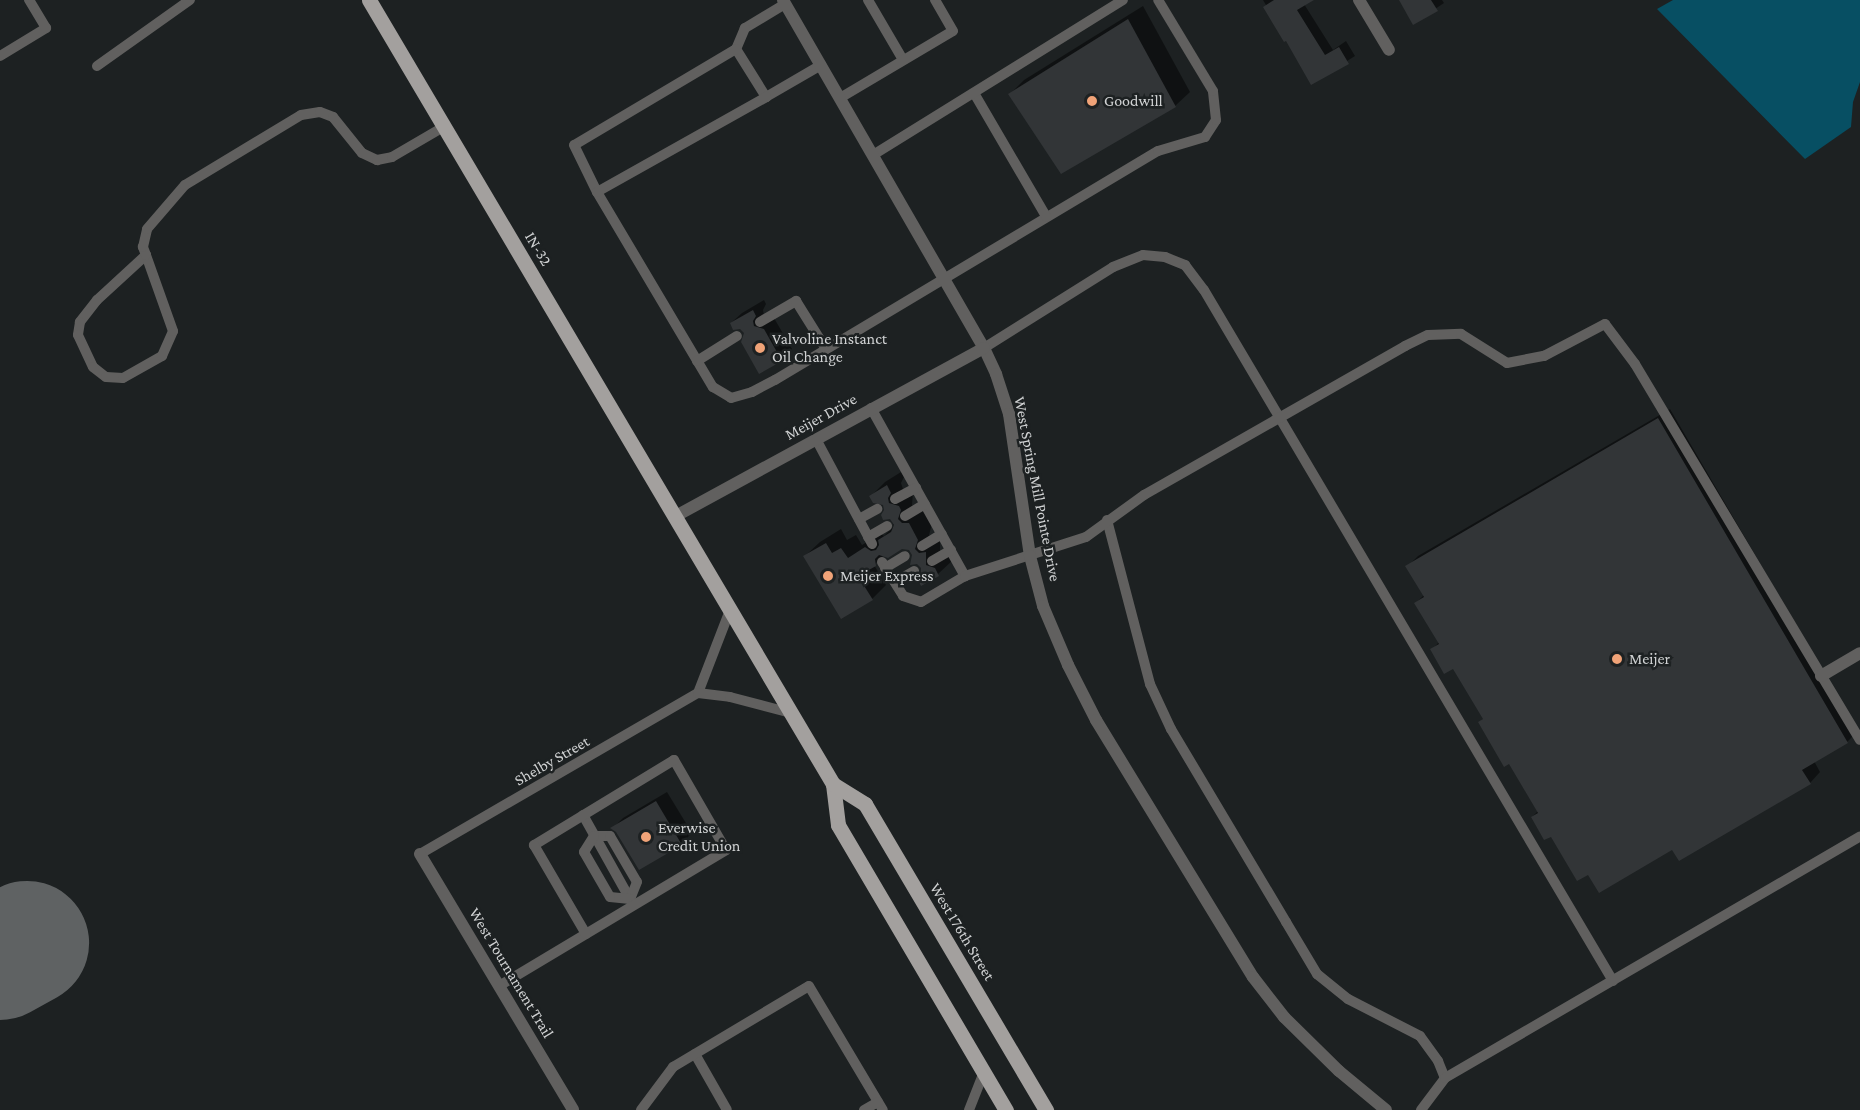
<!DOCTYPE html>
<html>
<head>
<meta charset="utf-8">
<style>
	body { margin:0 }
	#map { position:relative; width:1860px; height:1110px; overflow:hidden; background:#1d2122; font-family:"Crimson Pro",serif }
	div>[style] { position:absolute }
	.water>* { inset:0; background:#074f63 }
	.shadow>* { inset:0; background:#0007 }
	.runway>* { height:124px; margin:-62px; padding:0 62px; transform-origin:62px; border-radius:62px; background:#5f6263 }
	.building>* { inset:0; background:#323537 }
	.service>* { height:10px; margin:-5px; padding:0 5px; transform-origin:5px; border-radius:5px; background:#61605f }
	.minor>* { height:12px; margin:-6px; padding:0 6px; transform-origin:6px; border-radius:6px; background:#61605f }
	.primary>* { height:15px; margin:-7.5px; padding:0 7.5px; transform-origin:7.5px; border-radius:7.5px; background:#a3a09e }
	.dots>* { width:16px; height:16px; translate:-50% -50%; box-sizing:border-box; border:3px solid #1d2122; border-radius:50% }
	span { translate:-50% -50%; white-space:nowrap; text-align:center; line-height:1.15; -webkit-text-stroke:5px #1d2122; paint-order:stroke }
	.poi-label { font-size:16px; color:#d0d2d3 }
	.left { translate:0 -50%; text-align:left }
	.street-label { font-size:16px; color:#d0d2d3 }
</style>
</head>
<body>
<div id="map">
	<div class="water">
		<i style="clip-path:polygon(1673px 0,1860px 0,1860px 82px,1853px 102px,1851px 127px,1805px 159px,1657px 9px)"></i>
	</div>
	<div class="shadow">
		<i style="clip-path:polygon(1263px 0,1311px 0,1304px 4px,1333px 50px,1346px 41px,1355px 56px,1312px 83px)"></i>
		<i style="clip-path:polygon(1401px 0,1442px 0,1444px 3px,1414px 23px)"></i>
		<i style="clip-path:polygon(1143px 6px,1190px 92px,1175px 106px,1010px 94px,1024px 80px)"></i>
		<i style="clip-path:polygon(764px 300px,766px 304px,763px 310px,764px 316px,774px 318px,792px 349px,781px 360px,760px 372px,745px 332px,731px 323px,742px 313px)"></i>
		<i style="clip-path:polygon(1670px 409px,1858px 731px,1847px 742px,1814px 761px,1820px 772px,1810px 783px,1673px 848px,1589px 873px,1532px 817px,1538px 811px,1510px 762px,1480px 722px,1484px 718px,1454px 666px,1432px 650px,1439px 642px,1416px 603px,1424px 595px,1407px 567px,1418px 556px)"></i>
		<i style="clip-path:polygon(901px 472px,904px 477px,901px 483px,903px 489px,913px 492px,912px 505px,917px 509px,923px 509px,932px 524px,929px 535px,934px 539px,940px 539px,940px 551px,953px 560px,938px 574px,922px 584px,922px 567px,913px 552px,906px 547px,884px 555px,874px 565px,886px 585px,872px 599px,805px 556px,820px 542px,841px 529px,847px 540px,856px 535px,862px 545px,881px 534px,884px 536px,894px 526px,884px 504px,871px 496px,885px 482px)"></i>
		<i style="clip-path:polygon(667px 792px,692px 833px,681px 844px,618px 831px,613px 828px,623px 818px)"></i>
	</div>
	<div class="runway">
		<i style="left:0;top:958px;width:31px;rotate:-29deg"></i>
	</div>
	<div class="building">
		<i style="clip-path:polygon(1274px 0,1314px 0,1297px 10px,1325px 55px,1339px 47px,1349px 64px,1311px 85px,1286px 41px,1284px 42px,1263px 7px)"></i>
		<i style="clip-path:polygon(1399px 0,1431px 0,1438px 11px,1413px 25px)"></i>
		<i style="clip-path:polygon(1128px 19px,1176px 107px,1061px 174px,1008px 94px)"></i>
		<i style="clip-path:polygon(753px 310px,756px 316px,753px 321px,754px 326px,764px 329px,782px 361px,759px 374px,741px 342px,744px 333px,740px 329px,733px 330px,730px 323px)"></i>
		<i style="clip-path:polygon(1658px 418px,1848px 743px,1802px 770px,1811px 784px,1679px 861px,1672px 850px,1599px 893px,1588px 875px,1577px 881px,1551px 837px,1544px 840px,1531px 817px,1538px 813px,1509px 764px,1504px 767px,1478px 722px,1483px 719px,1453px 669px,1444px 674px,1430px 649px,1439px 644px,1414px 603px,1424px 597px,1405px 566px)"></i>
		<i style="clip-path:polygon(887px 485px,891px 493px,888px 498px,889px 503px,899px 506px,901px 510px,898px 519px,902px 523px,909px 523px,918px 540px,915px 549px,919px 553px,926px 552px,926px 565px,935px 568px,939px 576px,921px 586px,917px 578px,921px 574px,921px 568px,917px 564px,910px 565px,912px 555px,909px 550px,902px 549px,888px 558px,879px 555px,875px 559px,876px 566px,858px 576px,873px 600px,841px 619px,803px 556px,826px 543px,832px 553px,841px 548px,848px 558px,865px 547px,871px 551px,876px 550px,879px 545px,878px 540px,891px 532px,894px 525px,890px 519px,883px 520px,881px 515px,884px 510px,883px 505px,873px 503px,869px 496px)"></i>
		<i style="clip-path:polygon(656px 801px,682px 845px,639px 870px,616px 832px,610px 828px)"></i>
	</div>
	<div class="service">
		<i style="left:868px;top:0;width:69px;rotate:59.7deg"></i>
		<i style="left:785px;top:4px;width:47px;rotate:149deg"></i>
		<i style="left:745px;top:28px;width:23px;rotate:113deg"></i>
		<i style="left:736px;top:49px;width:57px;rotate:58deg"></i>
		<i style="left:766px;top:97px;width:64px;rotate:-30.2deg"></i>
		<i style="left:736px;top:49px;width:188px;rotate:149.3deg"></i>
		<i style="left:574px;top:145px;width:52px;rotate:63.9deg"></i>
		<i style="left:597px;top:192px;width:227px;rotate:59.3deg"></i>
		<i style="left:713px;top:387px;width:21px;rotate:31deg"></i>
		<i style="left:731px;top:398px;width:22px;rotate:-16deg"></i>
		<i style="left:752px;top:392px;width:26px;rotate:-28deg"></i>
		<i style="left:775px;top:380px;width:446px;rotate:-30.9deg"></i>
		<i style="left:1158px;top:151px;width:49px;rotate:-16.6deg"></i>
		<i style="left:1205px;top:137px;width:20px;rotate:-57deg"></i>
		<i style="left:1216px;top:120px;width:29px;rotate:-96deg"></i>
		<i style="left:1213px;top:91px;width:106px;rotate:-121.1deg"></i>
		<i style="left:0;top:56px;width:54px;rotate:-31.3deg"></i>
		<i style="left:46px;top:28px;width:33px;rotate:-121deg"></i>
		<i style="left:97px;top:66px;width:114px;rotate:-35.4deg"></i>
		<i style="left:974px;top:93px;width:143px;rotate:59.7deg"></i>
		<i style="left:840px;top:98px;width:131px;rotate:-30.7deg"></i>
		<i style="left:953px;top:31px;width:36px;rotate:-120deg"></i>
		<i style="left:873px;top:155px;width:294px;rotate:-31.8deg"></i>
		<i style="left:597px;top:192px;width:194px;rotate:-29.3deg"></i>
		<i style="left:146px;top:255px;width:67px;rotate:137.4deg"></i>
		<i style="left:97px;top:300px;width:28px;rotate:128deg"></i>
		<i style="left:80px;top:322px;width:13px;rotate:99deg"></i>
		<i style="left:78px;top:335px;width:35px;rotate:65deg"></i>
		<i style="left:93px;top:367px;width:16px;rotate:38deg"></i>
		<i style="left:106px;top:377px;width:17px;rotate:3deg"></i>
		<i style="left:123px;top:378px;width:45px;rotate:-29.4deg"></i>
		<i style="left:162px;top:356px;width:27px;rotate:-66deg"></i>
		<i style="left:173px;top:331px;width:81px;rotate:-109.6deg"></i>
		<i style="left:146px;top:255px;width:9px;rotate:-111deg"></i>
		<i style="left:143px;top:247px;width:18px;rotate:-77deg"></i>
		<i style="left:147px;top:229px;width:58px;rotate:-49.2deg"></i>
		<i style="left:185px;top:185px;width:135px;rotate:-31.1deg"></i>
		<i style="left:301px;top:115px;width:19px;rotate:-9deg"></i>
		<i style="left:320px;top:112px;width:14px;rotate:21deg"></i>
		<i style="left:333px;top:117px;width:46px;rotate:51.1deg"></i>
		<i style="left:362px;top:153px;width:17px;rotate:25deg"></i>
		<i style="left:377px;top:160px;width:15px;rotate:-11deg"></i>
		<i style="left:392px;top:157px;width:61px;rotate:-30.3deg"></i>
		<i style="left:760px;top:322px;width:42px;rotate:-30.3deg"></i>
		<i style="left:796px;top:301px;width:57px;rotate:58deg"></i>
		<i style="left:984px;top:348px;width:152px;rotate:-32.1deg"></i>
		<i style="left:1113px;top:267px;width:32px;rotate:-22deg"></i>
		<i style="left:1143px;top:255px;width:22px;rotate:5deg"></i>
		<i style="left:1165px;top:257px;width:22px;rotate:22deg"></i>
		<i style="left:1185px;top:265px;width:31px;rotate:53deg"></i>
		<i style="left:1204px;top:290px;width:803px;rotate:59.38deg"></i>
		<i style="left:697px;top:361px;width:47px;rotate:-32deg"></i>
		<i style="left:871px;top:408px;width:193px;rotate:60.8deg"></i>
		<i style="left:816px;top:439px;width:119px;rotate:61.9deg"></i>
		<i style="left:895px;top:499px;width:24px;rotate:-28deg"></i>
		<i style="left:905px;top:516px;width:23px;rotate:-31deg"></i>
		<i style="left:859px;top:519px;width:21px;rotate:-29deg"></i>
		<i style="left:1107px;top:520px;width:170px;rotate:75.3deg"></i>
		<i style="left:1150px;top:684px;width:50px;rotate:65deg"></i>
		<i style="left:1171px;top:729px;width:225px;rotate:59.2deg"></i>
		<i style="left:1286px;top:922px;width:61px;rotate:59.2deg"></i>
		<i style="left:1317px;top:974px;width:40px;rotate:39deg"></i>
		<i style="left:1348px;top:999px;width:81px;rotate:27.2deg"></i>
		<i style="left:1420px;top:1036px;width:31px;rotate:54deg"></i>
		<i style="left:1438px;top:1061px;width:18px;rotate:68deg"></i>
		<i style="left:868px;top:537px;width:22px;rotate:-30deg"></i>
		<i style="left:922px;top:546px;width:23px;rotate:-31deg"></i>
		<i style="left:932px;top:561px;width:22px;rotate:-30deg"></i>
		<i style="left:882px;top:562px;width:40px;rotate:58deg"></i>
		<i style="left:903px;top:596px;width:19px;rotate:18deg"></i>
		<i style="left:921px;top:602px;width:51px;rotate:-30.6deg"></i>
		<i style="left:965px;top:576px;width:127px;rotate:-17.9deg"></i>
		<i style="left:1086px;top:537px;width:72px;rotate:-35.9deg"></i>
		<i style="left:1144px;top:495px;width:301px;rotate:-29.7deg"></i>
		<i style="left:1405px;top:346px;width:25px;rotate:-26deg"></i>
		<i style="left:1428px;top:335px;width:33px;rotate:-2deg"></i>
		<i style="left:1461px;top:334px;width:54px;rotate:32.2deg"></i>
		<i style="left:1507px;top:363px;width:38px;rotate:-11deg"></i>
		<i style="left:1544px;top:356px;width:69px;rotate:-27.7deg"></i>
		<i style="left:1605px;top:324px;width:50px;rotate:53.1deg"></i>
		<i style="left:1635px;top:364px;width:438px;rotate:59.1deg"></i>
		<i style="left:885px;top:568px;width:23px;rotate:-31deg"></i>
		<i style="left:895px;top:582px;width:22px;rotate:-30deg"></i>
		<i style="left:698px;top:693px;width:89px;rotate:-68.9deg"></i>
		<i style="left:583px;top:815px;width:98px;rotate:60.8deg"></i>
		<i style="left:594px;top:836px;width:16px"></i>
		<i style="left:610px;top:836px;width:53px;rotate:59.6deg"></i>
		<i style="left:637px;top:882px;width:18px;rotate:112deg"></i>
		<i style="left:630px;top:899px;width:20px;rotate:-174deg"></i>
		<i style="left:610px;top:897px;width:52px;rotate:-120deg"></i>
		<i style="left:584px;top:852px;width:19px;rotate:-58deg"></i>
		<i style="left:420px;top:854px;width:321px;rotate:-30.1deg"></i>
		<i style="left:698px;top:693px;width:32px;rotate:7deg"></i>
		<i style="left:730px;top:697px;width:63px;rotate:14.7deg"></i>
		<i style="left:499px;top:986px;width:265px;rotate:-30.9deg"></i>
		<i style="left:726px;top:850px;width:104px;rotate:-120deg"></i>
		<i style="left:674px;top:760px;width:164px;rotate:148.7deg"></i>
		<i style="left:534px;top:845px;width:103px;rotate:59.7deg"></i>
		<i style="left:695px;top:1054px;width:64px;rotate:60.3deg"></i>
		<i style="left:641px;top:1110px;width:54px;rotate:-53.3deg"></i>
		<i style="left:673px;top:1067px;width:158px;rotate:-30.8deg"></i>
		<i style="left:809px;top:986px;width:144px;rotate:59.2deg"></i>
		<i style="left:864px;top:1110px;width:16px;rotate:-30deg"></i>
		<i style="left:969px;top:1110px;width:41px;rotate:-68.5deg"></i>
		<i style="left:1421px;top:1110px;width:40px;rotate:-53deg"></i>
		<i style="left:1445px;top:1078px;width:480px;rotate:-30.2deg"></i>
	</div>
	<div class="minor">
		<i style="left:783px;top:0;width:402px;rotate:60deg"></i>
		<i style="left:984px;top:348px;width:29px;rotate:65deg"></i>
		<i style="left:996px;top:374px;width:42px;rotate:72deg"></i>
		<i style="left:1009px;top:414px;width:144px;rotate:81.6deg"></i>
		<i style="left:1030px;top:556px;width:52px;rotate:75.4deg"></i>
		<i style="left:1043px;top:606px;width:64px;rotate:67deg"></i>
		<i style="left:1068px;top:665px;width:62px;rotate:63deg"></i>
		<i style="left:1096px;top:720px;width:301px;rotate:58.6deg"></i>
		<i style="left:1253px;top:977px;width:51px;rotate:52.2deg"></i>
		<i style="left:1284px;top:1017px;width:77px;rotate:44.5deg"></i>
		<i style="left:1339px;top:1071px;width:61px;rotate:39.7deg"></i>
		<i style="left:1359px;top:0;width:58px;rotate:59deg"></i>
		<i style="left:674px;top:517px;width:353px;rotate:-28.6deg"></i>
		<i style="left:1821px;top:676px;width:45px;rotate:-30.5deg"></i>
		<i style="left:420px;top:854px;width:298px;rotate:59.1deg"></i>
	</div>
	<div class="primary">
		<i style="left:369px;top:0;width:911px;rotate:59.38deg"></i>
		<i style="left:833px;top:784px;width:41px;rotate:83deg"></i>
		<i style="left:838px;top:825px;width:331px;rotate:59.5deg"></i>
		<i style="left:833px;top:784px;width:38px;rotate:32deg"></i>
		<i style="left:865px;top:804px;width:356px;rotate:59.4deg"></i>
	</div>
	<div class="dots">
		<i style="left:1092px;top:101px;background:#f0a378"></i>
		<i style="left:760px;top:348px;background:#f0a378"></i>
		<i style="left:828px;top:576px;background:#f0a378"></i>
		<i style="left:1617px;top:659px;background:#f0a378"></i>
		<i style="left:646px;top:837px;background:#f0a378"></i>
	</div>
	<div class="poi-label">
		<span class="left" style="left:1104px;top:101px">Goodwill</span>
		<span class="left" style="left:772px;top:348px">Valvoline Instanct<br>Oil Change</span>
		<span class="left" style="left:840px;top:576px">Meijer Express</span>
		<span class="left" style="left:1629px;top:659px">Meijer</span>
		<span class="left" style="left:658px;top:837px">Everwise<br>Credit Union</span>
	</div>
	<div class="street-label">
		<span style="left:538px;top:249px;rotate:59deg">IN-32</span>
		<span style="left:821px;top:417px;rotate:-29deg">Meijer Drive</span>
		<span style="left:1037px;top:489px;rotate:79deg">West Spring Mill Pointe Drive</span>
		<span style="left:552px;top:761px;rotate:-30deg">Shelby Street</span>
		<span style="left:962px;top:932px;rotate:59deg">West 176th Street</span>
		<span style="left:511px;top:973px;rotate:59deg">West Tournament Trail</span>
	</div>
</div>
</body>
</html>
